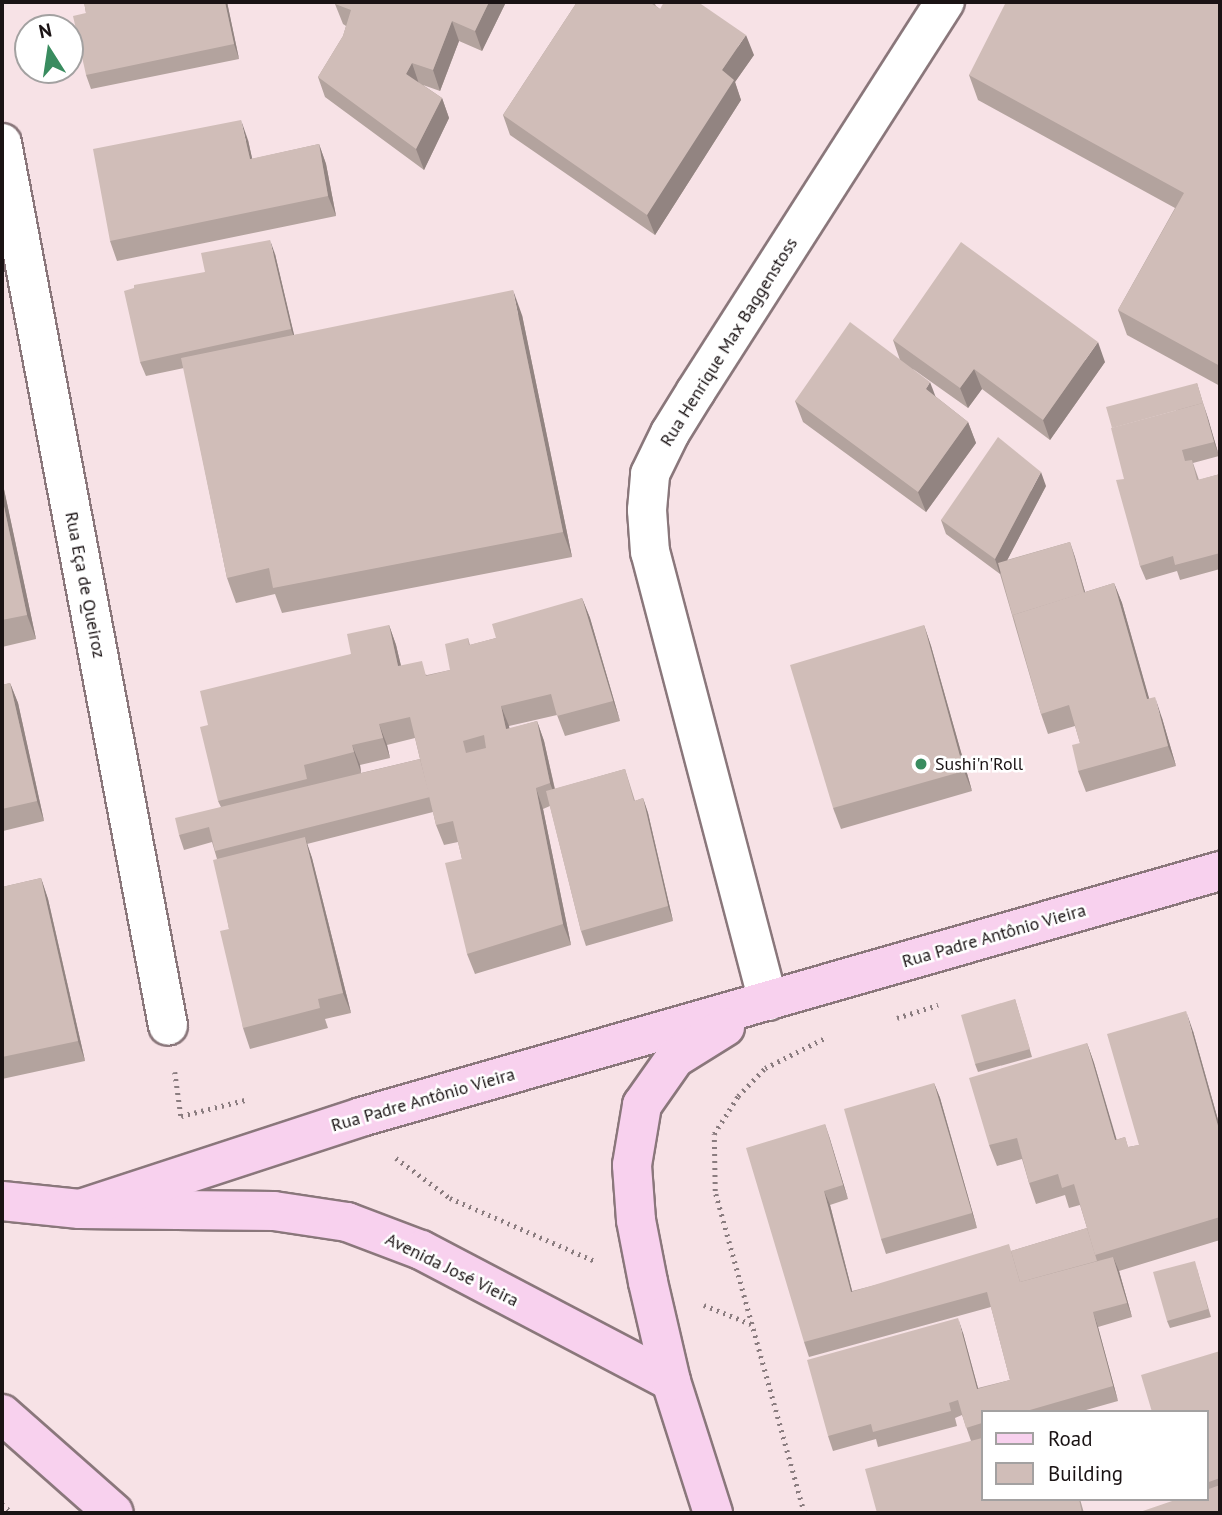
<!DOCTYPE html>
<html>
<head>
<meta charset="utf-8">
<style>
	body { margin:0 }
	#map { position:relative; width:1222px; height:1515px; overflow:hidden; background:#f7e2e6; font-family:"PT Sans",sans-serif }
	div>[style] { position:absolute }
	.path>* { height:4.5px; margin-top:-2.25px; transform-origin:0; background:repeating-linear-gradient(90deg,#8a7c7f 0 2px,transparent 0 7px) }
	.roads { filter:drop-shadow(2px 0 #8a777b) drop-shadow(-2px 0 #8a777b) drop-shadow(0 2px #8a777b) drop-shadow(0 -2px #8a777b) }
	.street>* { height:38px; margin:-19px; padding:0 19px; transform-origin:19px; border-radius:19px; background:#fff }
	.primary>* { height:38px; margin:-19px; padding:0 19px; transform-origin:19px; border-radius:19px; background:#f8d1ee }
	.wall>* { inset:0; background:#b3a39e }
	.shaded-wall>* { inset:0; background:#928481 }
	.building>* { inset:0; background:#d0bdb8 }
	.dots>* { width:19px; height:19px; translate:-50% -50%; box-sizing:border-box; border:4px solid #fff; border-radius:50% }
	span { translate:-50% -50%; white-space:nowrap; text-align:center; line-height:1.15; -webkit-text-stroke:5px #fff; paint-order:stroke }
	.street-label { font-size:18px; color:#1a1314 }
	.poi-label { font-size:18px; color:#1a1314 }
	.left { translate:0 -50%; text-align:left }
	.frame { position:absolute; inset:0; border:4px solid #1a1314; pointer-events:none }
	.legend { position:absolute; left:981px; top:1410px; width:228px; height:91px; box-sizing:border-box; background:#fff; border:2px solid #a3a1a1; margin:0; padding:9px 12px; list-style:none; font-size:21px; color:#1a1314 }
	.legend li { display:flex; align-items:center; gap:14px; height:35px }
	.legend b { width:35px; border:2px solid #a3a1a1 }
	.north { position:absolute; left:14px; top:14px; width:70px; height:70px; box-sizing:border-box; background:#fff; border:2px solid #a3a1a1; border-radius:50%; rotate:348deg; font-size:19px; font-weight:700; line-height:28px; text-align:center; color:#1a1314 }
	.north::after { content:''; display:block; margin:auto; width:24px; height:32px; background:#398c5f; clip-path:polygon(50% 0,100% 100%,50% 72%,0 100%) }
</style>
</head>
<body>
<div id="map">
	<div class="path">
		<i style="left:897px;top:1018px;width:43px;rotate:-17.6deg"></i>
		<i style="left:175px;top:1072px;width:44px;rotate:82.2deg"></i>
		<i style="left:181px;top:1116px;width:66px;rotate:-14deg"></i>
		<i style="left:396px;top:1158px;width:67px;rotate:36.5deg"></i>
		<i style="left:450px;top:1198px;width:158px;rotate:23.5deg"></i>
		<i style="left:704px;top:1305px;width:51px;rotate:22deg"></i>
		<i style="left:2px;top:1504px;width:13px;rotate:42deg"></i>
		<i style="left:804px;top:1513px;width:334px;rotate:-105.5deg"></i>
		<i style="left:715px;top:1191px;width:57px;rotate:-91deg"></i>
		<i style="left:714px;top:1134px;width:45px;rotate:-57.7deg"></i>
		<i style="left:738px;top:1096px;width:39px;rotate:-46deg"></i>
		<i style="left:765px;top:1068px;width:67px;rotate:-26.6deg"></i>
	</div>
	<div class="roads">
		<div class="street">
			<i style="left:2px;top:143px;width:898px;rotate:79.35deg"></i>
			<i style="left:768px;top:1001px;width:464px;rotate:-104.7deg"></i>
			<i style="left:650px;top:552px;width:42px;rotate:-94.1deg"></i>
			<i style="left:647px;top:510px;width:36px;rotate:-85deg"></i>
			<i style="left:650px;top:474px;width:46px;rotate:-64deg"></i>
			<i style="left:670px;top:433px;width:49px;rotate:-58.2deg"></i>
			<i style="left:696px;top:391px;width:462px;rotate:-57.4deg"></i>
		</div>
		<div class="primary">
			<i style="left:2px;top:1201px;width:78px;rotate:5.9deg"></i>
			<i style="left:80px;top:1209px;width:194px;rotate:0.6deg"></i>
			<i style="left:274px;top:1211px;width:74px;rotate:8.6deg"></i>
			<i style="left:347px;top:1222px;width:79px;rotate:20.7deg"></i>
			<i style="left:421px;top:1250px;width:282px;rotate:27.7deg"></i>
			<i style="left:80px;top:1209px;width:296px;rotate:-18.1deg"></i>
			<i style="left:361px;top:1117px;width:894px;rotate:-15.98deg"></i>
			<i style="left:2px;top:1414px;width:149px;rotate:41.5deg"></i>
			<i style="left:713px;top:1513px;width:139px;rotate:-107.7deg"></i>
			<i style="left:671px;top:1381px;width:102px;rotate:-103.1deg"></i>
			<i style="left:648px;top:1282px;width:63px;rotate:-101deg"></i>
			<i style="left:636px;top:1220px;width:55px;rotate:-94.2deg"></i>
			<i style="left:632px;top:1165px;width:61px;rotate:-80.5deg"></i>
			<i style="left:642px;top:1105px;width:57px;rotate:-54.9deg"></i>
			<i style="left:675px;top:1058px;width:59px;rotate:-31.8deg"></i>
		</div>
	</div>
	<div class="wall">
		<i style="clip-path:polygon(84px 2px,227px 2px,239px 59px,91px 89px,86px 75px,86px 13px)"></i>
		<i style="clip-path:polygon(506px 2px,482px 51px,459px 41px,440px 91px,423px 85px,442px 98px,449px 118px,424px 170px,325px 97px,318px 77px,343px 36px,346px 26px,343px 24px,335px 4px)"></i>
		<i style="clip-path:polygon(577px 2px,654px 2px,656px 6px,660px 9px,754px 55px,735px 82px,741px 100px,655px 235px,510px 135px,503px 115px)"></i>
		<i style="clip-path:polygon(1220px 2px,1220px 386px,1127px 335px,1118px 310px,1175px 208px,978px 100px,969px 75px)"></i>
		<i style="clip-path:polygon(248px 140px,252px 159px,319px 144px,326px 164px,336px 216px,117px 261px,110px 241px)"></i>
		<i style="clip-path:polygon(275px 254px,294px 335px,522px 315px,572px 557px,282px 613px,275px 594px,236px 603px,227px 578px,184px 368px,146px 376px,140px 362px,205px 272px)"></i>
		<i style="clip-path:polygon(893px 340px,1105px 362px,1050px 440px,982px 389px,968px 408px,913px 369px,935px 396px,968px 422px,976px 443px,926px 512px,803px 422px,795px 401px,900px 360px)"></i>
		<i style="clip-path:polygon(1197px 383px,1219px 456px,1193px 463px,1199px 480px,1220px 474px,1220px 569px,1180px 580px,1177px 571px,1146px 580px,1140px 566px,1124px 479px)"></i>
		<i style="clip-path:polygon(2px 480px,36px 639px,2px 647px)"></i>
		<i style="clip-path:polygon(1046px 486px,1007px 560px,1070px 542px,1085px 592px,1114px 583px,1122px 603px,1149px 699px,1162px 718px,1176px 766px,1086px 792px,1078px 771px,1080px 743px,1075px 726px,1048px 734px,1041px 714px,1000px 574px,946px 534px,941px 520px)"></i>
		<i style="clip-path:polygon(evenodd,582px 598px,590px 618px,620px 721px,565px 736px,557px 715px,509px 726px,509px 729px,537px 721px,544px 741px,555px 789px,625px 769px,635px 801px,643px 798px,648px 813px,673px 921px,586px 946px,581px 931px,550px 806px,543px 809px,571px 945px,475px 974px,467px 954px,462px 859px,458px 842px,444px 845px,436px 825px,433px 812px,307px 844px,312px 858px,351px 1013px,325px 1019px,328px 1028px,250px 1049px,243px 1028px,229px 929px,217px 859px,212px 842px,184px 850px,179px 835px,221px 807px,218px 801px,351px 654px,389px 625px,396px 645px,401px 666px,427px 675px,450px 670px,468px 638px,470px 645px,496px 638px,582px 598px,415px 738px,420px 759px,361px 773px,360px 765px,390px 758px,387px 745px,415px 738px)"></i>
		<i style="clip-path:polygon(924px 625px,931px 646px,972px 791px,841px 829px,833px 808px)"></i>
		<i style="clip-path:polygon(10px 683px,18px 703px,44px 821px,3px 831px,2px 828px,2px 685px)"></i>
		<i style="clip-path:polygon(41px 878px,48px 899px,85px 1061px,2px 1079px,2px 887px)"></i>
		<i style="clip-path:polygon(1015px 999px,1032px 1057px,978px 1072px,975px 1064px)"></i>
		<i style="clip-path:polygon(1193px 1031px,1220px 1127px,1220px 1240px,1119px 1271px,1132px 1317px,1098px 1327px,1118px 1401px,1079px 1412px,982px 1412px,982px 1499px,1080px 1499px,1084px 1513px,877px 1513px,971px 1441px,962px 1415px,955px 1418px,957px 1426px,878px 1447px,876px 1439px,833px 1451px,828px 1436px,963px 1333px,978px 1388px,1010px 1380px,991px 1307px,809px 1357px,804px 1342px,825px 1124px,848px 1199px,830px 1205px,852px 1291px,1011px 1251px,1087px 1228px,1080px 1205px,1069px 1208px,1065px 1195px,1036px 1204px,1029px 1183px,1022px 1159px,997px 1166px,989px 1145px,1087px 1043px,1094px 1063px,1116px 1140px,1125px 1137px,1128px 1147px,1139px 1145px)"></i>
		<i style="clip-path:polygon(934px 1083px,940px 1098px,977px 1228px,886px 1254px,881px 1239px)"></i>
		<i style="clip-path:polygon(1197px 1269px,1211px 1317px,1170px 1328px,1167px 1321px)"></i>
		<i style="clip-path:polygon(1220px 1351px,1220px 1513px,1206px 1499px,1206px 1412px)"></i>
	</div>
	<div class="shaded-wall">
		<i style="clip-path:polygon(225px 2px,227px 2px,239px 59px,234px 44px)"></i>
		<i style="clip-path:polygon(489px 2px,506px 2px,482px 51px,475px 31px)"></i>
		<i style="clip-path:polygon(452px 21px,459px 41px,440px 91px,433px 70px)"></i>
		<i style="clip-path:polygon(746px 35px,754px 55px,735px 82px,741px 100px,655px 235px,647px 215px,722px 70px)"></i>
		<i style="clip-path:polygon(412px 63px,419px 84px,406px 74px)"></i>
		<i style="clip-path:polygon(442px 98px,449px 118px,424px 170px,416px 149px)"></i>
		<i style="clip-path:polygon(241px 120px,248px 140px,257px 180px,250px 159px)"></i>
		<i style="clip-path:polygon(319px 144px,326px 164px,336px 216px,328px 196px)"></i>
		<i style="clip-path:polygon(270px 240px,275px 254px,296px 343px,291px 329px)"></i>
		<i style="clip-path:polygon(513px 290px,522px 315px,572px 557px,563px 532px)"></i>
		<i style="clip-path:polygon(1098px 342px,1105px 362px,1050px 440px,1043px 420px)"></i>
		<i style="clip-path:polygon(974px 369px,982px 389px,968px 408px,960px 388px)"></i>
		<i style="clip-path:polygon(930px 382px,938px 403px,926px 389px)"></i>
		<i style="clip-path:polygon(1203px 403px,1208px 418px,1219px 456px,1214px 442px)"></i>
		<i style="clip-path:polygon(968px 422px,976px 443px,926px 512px,918px 492px)"></i>
		<i style="clip-path:polygon(1041px 472px,1046px 486px,1000px 574px,995px 559px)"></i>
		<i style="clip-path:polygon(2px 480px,36px 639px,27px 615px,2px 497px)"></i>
		<i style="clip-path:polygon(1070px 542px,1075px 557px,1091px 613px,1086px 598px)"></i>
		<i style="clip-path:polygon(1114px 583px,1122px 603px,1155px 719px,1147px 699px)"></i>
		<i style="clip-path:polygon(582px 598px,590px 618px,620px 721px,613px 701px)"></i>
		<i style="clip-path:polygon(389px 625px,396px 645px,406px 687px,398px 666px)"></i>
		<i style="clip-path:polygon(924px 625px,931px 646px,972px 791px,964px 771px)"></i>
		<i style="clip-path:polygon(10px 683px,18px 703px,44px 821px,37px 801px)"></i>
		<i style="clip-path:polygon(1155px 697px,1162px 718px,1176px 766px,1168px 746px)"></i>
		<i style="clip-path:polygon(501px 706px,509px 726px,514px 750px,506px 729px)"></i>
		<i style="clip-path:polygon(537px 721px,544px 741px,558px 804px,550px 783px)"></i>
		<i style="clip-path:polygon(379px 724px,387px 745px,390px 758px,383px 738px)"></i>
		<i style="clip-path:polygon(352px 745px,360px 765px,361px 773px,354px 752px)"></i>
		<i style="clip-path:polygon(536px 788px,543px 809px,571px 945px,563px 924px)"></i>
		<i style="clip-path:polygon(643px 798px,648px 813px,673px 921px,668px 906px)"></i>
		<i style="clip-path:polygon(305px 837px,312px 858px,351px 1013px,343px 993px)"></i>
		<i style="clip-path:polygon(41px 878px,48px 899px,85px 1061px,78px 1041px)"></i>
		<i style="clip-path:polygon(1186px 1011px,1193px 1031px,1220px 1127px,1220px 1133px)"></i>
		<i style="clip-path:polygon(1087px 1043px,1094px 1063px,1123px 1161px,1115px 1140px)"></i>
		<i style="clip-path:polygon(934px 1083px,940px 1098px,977px 1228px,972px 1213px)"></i>
		<i style="clip-path:polygon(825px 1124px,830px 1139px,848px 1199px,843px 1185px)"></i>
		<i style="clip-path:polygon(824px 1191px,830px 1205px,856px 1306px,851px 1292px)"></i>
		<i style="clip-path:polygon(1113px 1257px,1119px 1271px,1132px 1317px,1127px 1303px)"></i>
		<i style="clip-path:polygon(1093px 1312px,1098px 1327px,1118px 1401px,1113px 1386px)"></i>
		<i style="clip-path:polygon(958px 1318px,963px 1333px,982px 1403px,977px 1389px)"></i>
	</div>
	<div class="building">
		<i style="clip-path:polygon(84px 2px,225px 2px,234px 44px,86px 75px,73px 16px,86px 13px)"></i>
		<i style="clip-path:polygon(336px 2px,489px 2px,475px 31px,452px 21px,433px 70px,412px 63px,406px 74px,442px 98px,416px 149px,318px 77px,343px 36px,351px 10px,335px 4px)"></i>
		<i style="clip-path:polygon(577px 2px,649px 2px,660px 9px,664px 2px,698px 2px,746px 35px,722px 70px,734px 80px,647px 215px,503px 115px)"></i>
		<i style="clip-path:polygon(1006px 2px,1220px 2px,1220px 366px,1118px 310px,1184px 193px,969px 75px)"></i>
		<i style="clip-path:polygon(241px 120px,250px 159px,319px 144px,328px 196px,110px 241px,93px 149px)"></i>
		<i style="clip-path:polygon(270px 240px,291px 329px,140px 362px,124px 291px,134px 288px,134px 285px,205px 272px,201px 253px)"></i>
		<i style="clip-path:polygon(961px 242px,1098px 342px,1043px 420px,974px 369px,960px 388px,893px 340px)"></i>
		<i style="clip-path:polygon(513px 290px,563px 532px,273px 588px,269px 568px,227px 578px,181px 358px)"></i>
		<i style="clip-path:polygon(850px 322px,930px 382px,926px 389px,968px 422px,918px 492px,795px 401px)"></i>
		<i style="clip-path:polygon(1197px 383px,1205px 410px,1203px 403px,1112px 428px,1106px 407px)"></i>
		<i style="clip-path:polygon(1203px 403px,1214px 442px,1182px 450px,1185px 461px,1192px 460px,1197px 480px,1220px 474px,1220px 553px,1175px 565px,1173px 556px,1140px 566px,1116px 480px,1124px 479px,1111px 428px)"></i>
		<i style="clip-path:polygon(998px 437px,1041px 472px,995px 559px,941px 520px)"></i>
		<i style="clip-path:polygon(2px 497px,27px 615px,2px 620px)"></i>
		<i style="clip-path:polygon(1070px 542px,1084px 593px,1013px 615px,1014px 621px,998px 563px)"></i>
		<i style="clip-path:polygon(1114px 583px,1147px 699px,1155px 697px,1168px 746px,1078px 771px,1072px 745px,1080px 743px,1069px 705px,1041px 714px,1013px 615px)"></i>
		<i style="clip-path:polygon(evenodd,582px 598px,613px 701px,557px 716px,551px 694px,501px 706px,506px 729px,537px 721px,550px 783px,536px 788px,563px 924px,467px 954px,445px 863px,462px 859px,453px 821px,436px 825px,410px 717px,379px 724px,383px 738px,352px 745px,354px 752px,304px 765px,307px 779px,218px 801px,200px 727px,208px 725px,200px 691px,351px 654px,347px 634px,389px 625px,398px 666px,422px 661px,426px 676px,450px 670px,445px 644px,468px 638px,469px 645px,496px 638px,492px 624px,582px 598px,484px 735px,486px 748px,466px 753px,463px 741px,484px 735px)"></i>
		<i style="clip-path:polygon(924px 625px,964px 771px,833px 808px,790px 665px)"></i>
		<i style="clip-path:polygon(10px 683px,37px 801px,2px 809px,2px 685px)"></i>
		<i style="clip-path:polygon(420px 759px,430px 797px,215px 851px,209px 827px,179px 835px,175px 818px)"></i>
		<i style="clip-path:polygon(625px 769px,634px 801px,643px 798px,668px 906px,581px 931px,546px 791px)"></i>
		<i style="clip-path:polygon(305px 837px,343px 993px,318px 999px,320px 1008px,243px 1028px,220px 931px,229px 929px,213px 860px)"></i>
		<i style="clip-path:polygon(41px 878px,78px 1041px,2px 1057px,2px 887px)"></i>
		<i style="clip-path:polygon(1015px 999px,1030px 1049px,975px 1064px,961px 1015px)"></i>
		<i style="clip-path:polygon(1186px 1011px,1220px 1133px,1220px 1217px,1095px 1255px,1074px 1184px,1062px 1188px,1058px 1174px,1029px 1183px,1017px 1138px,989px 1145px,969px 1078px,1087px 1043px,1115px 1140px,1125px 1137px,1128px 1147px,1139px 1145px,1107px 1034px)"></i>
		<i style="clip-path:polygon(934px 1083px,972px 1213px,881px 1239px,844px 1109px)"></i>
		<i style="clip-path:polygon(825px 1124px,843px 1185px,824px 1191px,851px 1292px,1009px 1244px,1020px 1282px,1113px 1257px,1127px 1303px,1093px 1312px,1113px 1386px,1023px 1412px,982px 1412px,982px 1423px,966px 1428px,958px 1400px,949px 1403px,951px 1411px,873px 1432px,871px 1424px,828px 1436px,807px 1360px,958px 1318px,977px 1389px,1010px 1380px,987px 1292px,804px 1342px,746px 1148px)"></i>
		<i style="clip-path:polygon(1087px 1228px,1097px 1261px,1020px 1282px,1011px 1251px)"></i>
		<i style="clip-path:polygon(1195px 1261px,1208px 1309px,1167px 1321px,1153px 1272px)"></i>
		<i style="clip-path:polygon(1220px 1351px,1220px 1478px,1206px 1483px,1206px 1412px,1152px 1412px,1141px 1375px)"></i>
		<i style="clip-path:polygon(982px 1438px,982px 1499px,1079px 1499px,1082px 1513px,877px 1513px,865px 1469px)"></i>
		<i style="clip-path:polygon(1220px 1485px,1220px 1513px,1137px 1513px,1178px 1499px,1206px 1499px,1206px 1490px)"></i>
	</div>
	<div class="dots">
		<i style="left:921px;top:764px;background:#398c5f"></i>
	</div>
	<div class="street-label">
		<span style="left:729px;top:342px;rotate:-58deg">Rua Henrique Max Baggenstoss</span>
		<span style="left:85px;top:585px;rotate:79deg">Rua Eça de Queiroz</span>
		<span style="left:994px;top:936px;rotate:-16deg">Rua Padre Antônio Vieira</span>
		<span style="left:423px;top:1100px;rotate:-16deg">Rua Padre Antônio Vieira</span>
		<span style="left:452px;top:1270px;rotate:26deg">Avenida José Vieira</span>
	</div>
	<div class="poi-label">
		<span class="left" style="left:935px;top:764px">Sushi'n'Roll</span>
	</div>
	<div class="frame"></div>
	<ul class="legend">
	<li><b style="height:9px;background:#f8d1ee"></b>Road</li>
	<li><b style="height:19px;background:#d0bdb8"></b>Building</li>
	</ul>
	<div class="north">N</div>
</div>
</body>
</html>
